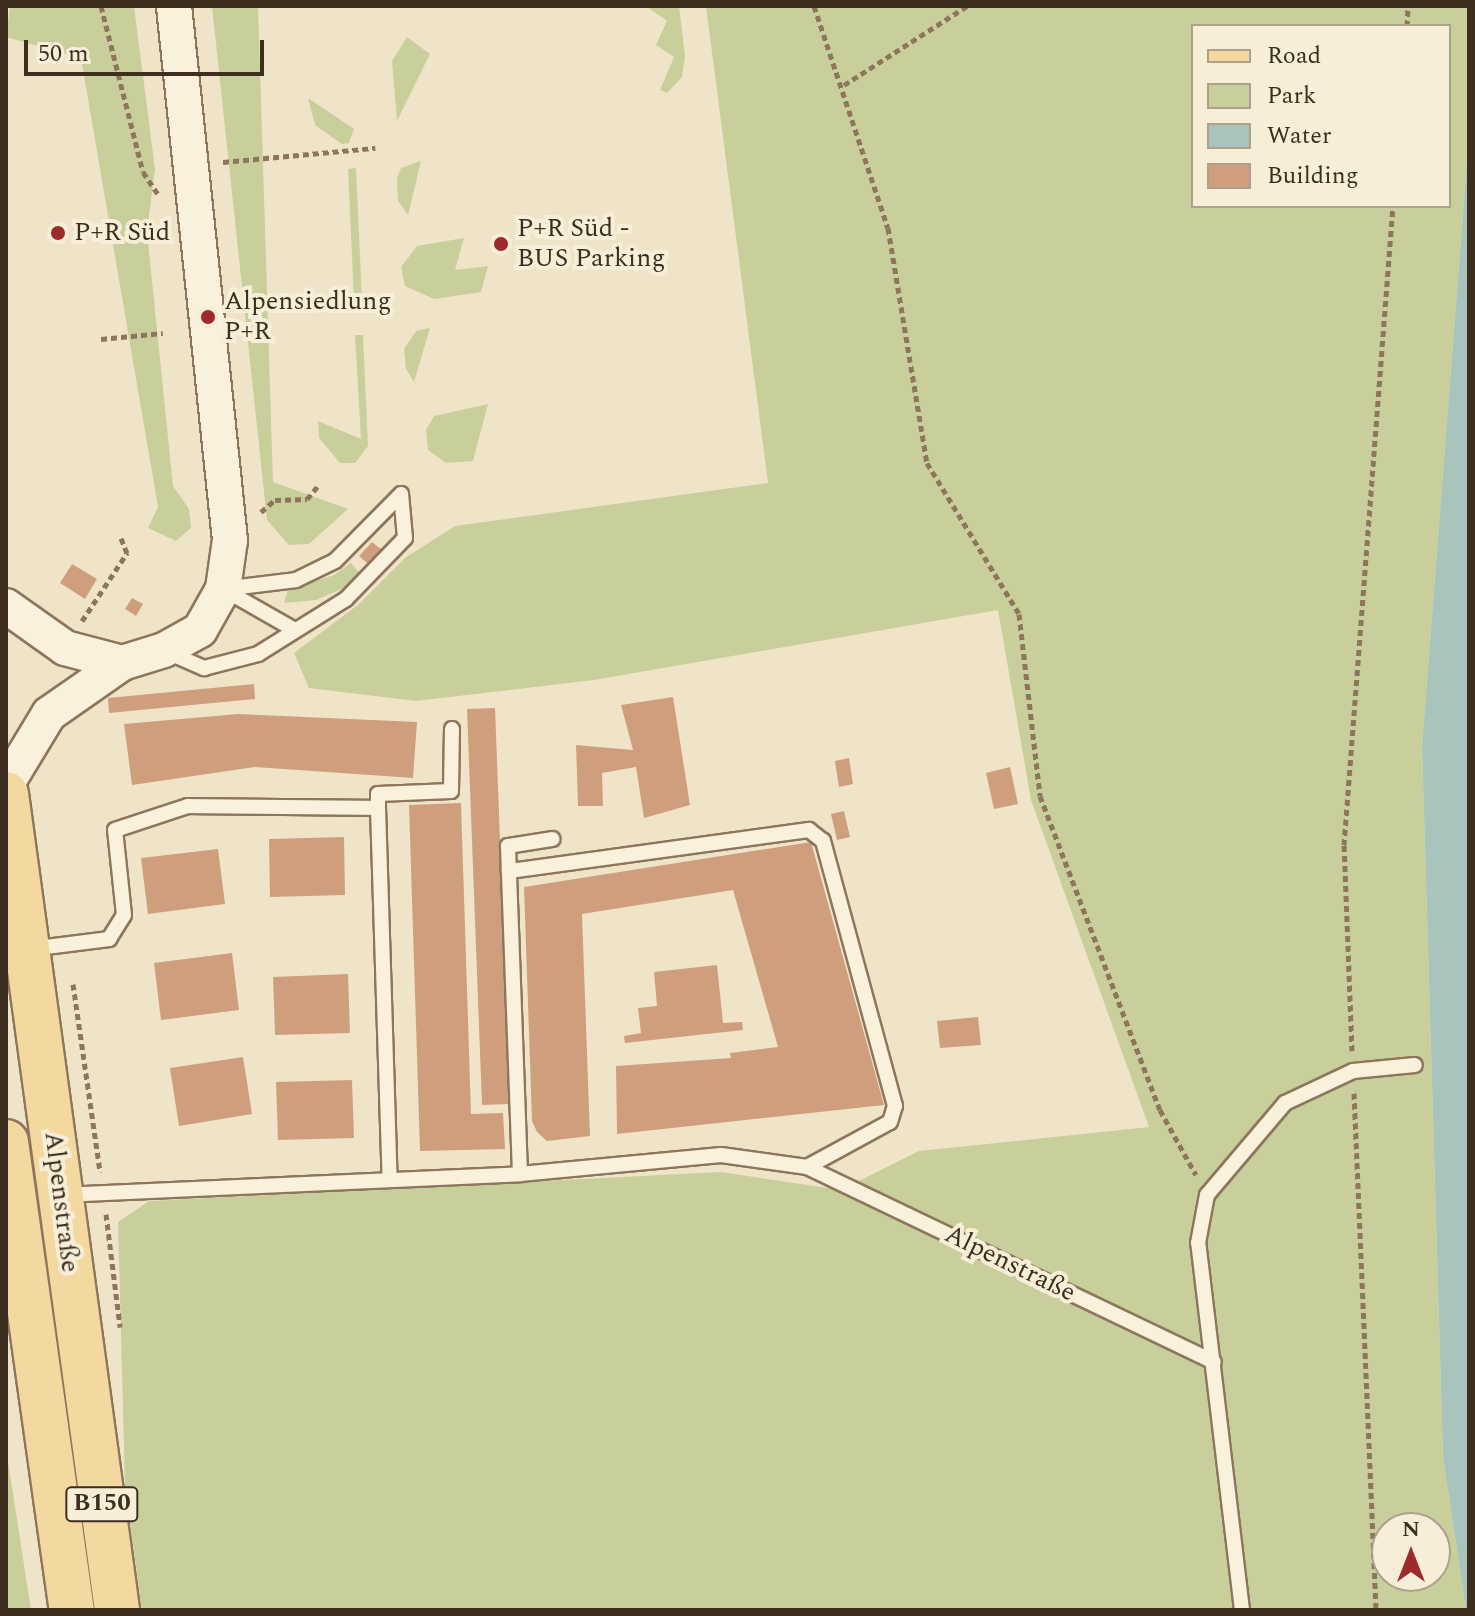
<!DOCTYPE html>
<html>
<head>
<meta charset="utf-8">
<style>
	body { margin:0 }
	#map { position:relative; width:1475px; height:1616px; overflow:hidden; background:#f0e4c8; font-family:Spectral,serif }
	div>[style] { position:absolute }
	.green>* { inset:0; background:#c9cf9b }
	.water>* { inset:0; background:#a9c4bc }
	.building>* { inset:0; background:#cf9f7d }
	.path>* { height:5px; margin-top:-2.5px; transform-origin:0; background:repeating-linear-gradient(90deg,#8d765c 0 6px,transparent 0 10px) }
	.roads { filter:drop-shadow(2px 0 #8d765c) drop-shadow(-2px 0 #8d765c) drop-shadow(0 2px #8d765c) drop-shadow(0 -2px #8d765c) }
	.service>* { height:14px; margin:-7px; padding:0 7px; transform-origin:7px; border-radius:7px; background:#faf1dc }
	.tertiary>* { height:34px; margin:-17px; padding:0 17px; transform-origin:17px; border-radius:17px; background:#faf1dc }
	.primary>* { height:44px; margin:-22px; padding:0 22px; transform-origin:22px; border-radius:22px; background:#f3d9a0 }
	.dots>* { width:22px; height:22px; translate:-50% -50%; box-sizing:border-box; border:4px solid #f7eed8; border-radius:50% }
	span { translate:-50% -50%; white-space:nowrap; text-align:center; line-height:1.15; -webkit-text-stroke:8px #f7eed8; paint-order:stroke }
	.shield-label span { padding:2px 6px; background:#f7eed8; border:2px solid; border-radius:6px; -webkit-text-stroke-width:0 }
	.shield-label { font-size:24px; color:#3d2e20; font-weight:700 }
	.poi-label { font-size:26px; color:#3d2e20 }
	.left { translate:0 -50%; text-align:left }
	.street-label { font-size:26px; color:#3d2e20 }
	.frame { position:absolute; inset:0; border:8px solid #3d2e20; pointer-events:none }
	.legend { position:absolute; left:1191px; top:24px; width:260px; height:184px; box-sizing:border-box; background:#f7eed8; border:2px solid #ada18e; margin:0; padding:10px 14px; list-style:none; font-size:24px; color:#3d2e20 }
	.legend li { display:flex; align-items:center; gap:16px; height:40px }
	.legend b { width:40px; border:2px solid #ada18e }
	.north { position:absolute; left:1371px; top:1512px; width:80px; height:80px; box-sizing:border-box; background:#f7eed8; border:2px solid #ada18e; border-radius:50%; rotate:0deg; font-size:22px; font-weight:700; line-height:32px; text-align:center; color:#3d2e20 }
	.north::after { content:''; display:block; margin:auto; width:28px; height:36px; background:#9e2a2b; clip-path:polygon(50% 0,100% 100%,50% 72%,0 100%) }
	.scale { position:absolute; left:24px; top:40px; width:240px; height:36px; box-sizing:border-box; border:4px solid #3d2e20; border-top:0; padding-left:10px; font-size:24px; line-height:28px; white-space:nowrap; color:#3d2e20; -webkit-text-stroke:6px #f7eed8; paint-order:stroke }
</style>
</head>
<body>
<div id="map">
	<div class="green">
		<i style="clip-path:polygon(10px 6px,134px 6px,155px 169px,147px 232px,173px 486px,189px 509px,191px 528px,176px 541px,148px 528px,158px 507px,81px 58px,6px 37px)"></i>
		<i style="clip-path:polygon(212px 6px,258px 6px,273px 482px,348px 509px,309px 544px,289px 545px,267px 520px)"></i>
		<i style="clip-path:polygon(646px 6px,679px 6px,685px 56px,682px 77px,667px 93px,660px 90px,674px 57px,656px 45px,667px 21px)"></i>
		<i style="clip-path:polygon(evenodd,706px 6px,1469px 6px,1469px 135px,1422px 746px,1443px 1457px,1466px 1610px,142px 1610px,125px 1485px,118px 1222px,149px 1201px,721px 1172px,841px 1190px,919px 1151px,1149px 1127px,1031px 800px,998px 610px,594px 680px,416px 701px,309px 688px,294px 653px,359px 604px,405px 558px,455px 526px,768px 483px,706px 6px,1193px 26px,1449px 26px,1449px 206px,1193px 206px,1193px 26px,706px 6px,1387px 1528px,1435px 1528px,1435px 1576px,1387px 1576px,1387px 1528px)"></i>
		<i style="clip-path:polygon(407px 37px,430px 54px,397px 121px,392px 61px)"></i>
		<i style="clip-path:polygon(308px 98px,354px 129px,349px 143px,342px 144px,315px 125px)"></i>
		<i style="clip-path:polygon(421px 161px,408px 215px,398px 201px,397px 178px,401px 168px)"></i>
		<i style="clip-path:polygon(356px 168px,362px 300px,354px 301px,348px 169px)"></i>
		<i style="clip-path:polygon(464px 238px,455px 270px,488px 266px,481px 292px,434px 299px,405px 286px,401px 267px,417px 246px)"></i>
		<i style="clip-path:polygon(430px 328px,414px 382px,406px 369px,404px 349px,416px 331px)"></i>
		<i style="clip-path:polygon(355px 335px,363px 335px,368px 446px,355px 463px,340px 463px,319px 438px,318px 421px,361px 439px)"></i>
		<i style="clip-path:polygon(488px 404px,473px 461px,446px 463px,428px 450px,426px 430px,434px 416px)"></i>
		<i style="clip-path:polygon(351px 563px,361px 575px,346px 587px,316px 600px,284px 603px,288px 590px,334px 575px)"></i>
		<i style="clip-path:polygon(6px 1448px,31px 1610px,6px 1610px)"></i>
	</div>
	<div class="water">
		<i style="clip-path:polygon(1469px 135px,1469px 1610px,1466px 1610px,1443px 1457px,1422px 746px)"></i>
	</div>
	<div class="building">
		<i style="clip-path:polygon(372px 542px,382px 550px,368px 564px,359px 556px)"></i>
		<i style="clip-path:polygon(72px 564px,97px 579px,85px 599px,60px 583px)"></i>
		<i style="clip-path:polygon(132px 598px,143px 604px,136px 616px,125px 609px)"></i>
		<i style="clip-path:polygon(254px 684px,255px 699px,109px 713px,108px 698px)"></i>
		<i style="clip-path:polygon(673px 697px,690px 805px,644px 818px,636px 767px,602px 773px,603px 806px,578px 806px,576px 745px,633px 750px,621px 705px)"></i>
		<i style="clip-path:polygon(495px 708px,510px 1104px,482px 1105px,467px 709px)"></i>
		<i style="clip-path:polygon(238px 714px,417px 722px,413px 778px,255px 767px,132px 785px,124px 724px)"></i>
		<i style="clip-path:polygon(849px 758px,853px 784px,839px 787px,835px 761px)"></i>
		<i style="clip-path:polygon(1010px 767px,1018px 804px,994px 809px,986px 773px)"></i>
		<i style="clip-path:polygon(461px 803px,471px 1114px,503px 1113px,505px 1149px,420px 1151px,409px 805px)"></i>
		<i style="clip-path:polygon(844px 811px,850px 837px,837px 840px,831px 814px)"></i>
		<i style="clip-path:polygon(344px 837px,345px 895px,270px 897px,269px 839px)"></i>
		<i style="clip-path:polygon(811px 842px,884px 1105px,617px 1134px,616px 1066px,731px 1058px,730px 1053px,778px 1047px,733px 890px,582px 914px,590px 1136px,547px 1141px,537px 1132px,532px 1121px,524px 887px)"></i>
		<i style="clip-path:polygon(218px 849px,225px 904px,148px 914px,141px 858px)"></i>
		<i style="clip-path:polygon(232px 953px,239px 1010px,161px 1020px,154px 963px)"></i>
		<i style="clip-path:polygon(717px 965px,723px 1023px,742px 1022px,743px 1030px,625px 1043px,624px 1036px,641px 1033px,638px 1008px,657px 1006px,654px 972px)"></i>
		<i style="clip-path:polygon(348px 974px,350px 1033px,275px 1035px,273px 977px)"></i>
		<i style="clip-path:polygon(978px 1017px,981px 1045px,940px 1048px,937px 1021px)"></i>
		<i style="clip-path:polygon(243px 1057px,252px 1114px,179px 1126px,170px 1068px)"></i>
		<i style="clip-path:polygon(352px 1080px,354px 1138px,278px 1140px,276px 1082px)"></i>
	</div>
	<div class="path">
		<i style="left:101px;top:6px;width:171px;rotate:75.8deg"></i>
		<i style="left:143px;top:172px;width:27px;rotate:56deg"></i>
		<i style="left:814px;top:6px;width:234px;rotate:71.6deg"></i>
		<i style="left:888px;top:228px;width:238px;rotate:80.6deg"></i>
		<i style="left:927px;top:463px;width:177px;rotate:58.6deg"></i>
		<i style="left:1019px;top:614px;width:183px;rotate:83.4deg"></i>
		<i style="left:1040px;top:796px;width:336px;rotate:69.1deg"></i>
		<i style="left:1160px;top:1110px;width:74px;rotate:61deg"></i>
		<i style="left:1407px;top:26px;width:20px;rotate:-87deg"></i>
		<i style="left:844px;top:85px;width:146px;rotate:-32.7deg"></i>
		<i style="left:223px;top:162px;width:153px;rotate:-5.3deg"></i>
		<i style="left:101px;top:339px;width:62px;rotate:-5.5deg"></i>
		<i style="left:261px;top:512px;width:18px;rotate:-41deg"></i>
		<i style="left:275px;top:500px;width:32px;rotate:-2deg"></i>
		<i style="left:307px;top:499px;width:17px;rotate:-50deg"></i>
		<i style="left:82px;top:621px;width:82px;rotate:-56.5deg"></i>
		<i style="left:127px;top:553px;width:16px;rotate:-112deg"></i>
		<i style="left:73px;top:984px;width:190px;rotate:81.8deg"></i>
		<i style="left:1352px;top:1051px;width:206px;rotate:-92.2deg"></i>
		<i style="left:1344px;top:845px;width:641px;rotate:-85.62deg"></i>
		<i style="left:1354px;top:1093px;width:517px;rotate:87.56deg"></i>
		<i style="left:106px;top:1214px;width:114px;rotate:82.9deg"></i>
	</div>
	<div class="roads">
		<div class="service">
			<i style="left:223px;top:589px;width:74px;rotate:-7deg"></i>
			<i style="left:296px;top:580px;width:43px;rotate:-26deg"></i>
			<i style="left:335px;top:561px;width:94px;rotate:-45.4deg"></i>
			<i style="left:223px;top:589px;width:81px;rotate:29.7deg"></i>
			<i style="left:165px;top:651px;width:43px;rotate:23.6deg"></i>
			<i style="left:204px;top:668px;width:56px;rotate:-14.5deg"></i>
			<i style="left:258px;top:654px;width:104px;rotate:-32deg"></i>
			<i style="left:346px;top:599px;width:85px;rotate:-46deg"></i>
			<i style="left:405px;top:538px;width:44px;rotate:-95.2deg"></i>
			<i style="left:378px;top:808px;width:14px;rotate:-90deg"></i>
			<i style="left:378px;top:794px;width:73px;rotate:-2.4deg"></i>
			<i style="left:451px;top:791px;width:62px;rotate:-89.1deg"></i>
			<i style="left:30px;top:949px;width:80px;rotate:-7.2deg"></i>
			<i style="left:109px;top:939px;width:28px;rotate:-58deg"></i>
			<i style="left:124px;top:915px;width:85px;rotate:-96deg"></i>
			<i style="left:115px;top:830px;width:77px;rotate:-18.2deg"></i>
			<i style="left:188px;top:806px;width:190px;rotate:0.6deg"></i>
			<i style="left:378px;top:808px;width:372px;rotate:88.2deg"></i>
			<i style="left:807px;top:1167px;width:451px;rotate:25.6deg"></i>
			<i style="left:520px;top:1174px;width:328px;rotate:-92.1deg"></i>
			<i style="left:508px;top:846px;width:45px;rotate:-9deg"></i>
			<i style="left:63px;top:1195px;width:457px;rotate:-2.6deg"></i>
			<i style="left:520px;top:1174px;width:202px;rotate:-5.4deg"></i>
			<i style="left:721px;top:1155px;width:87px;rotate:7.9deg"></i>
			<i style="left:807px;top:1167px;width:94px;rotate:-28.5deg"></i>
			<i style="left:890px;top:1122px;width:17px;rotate:-73deg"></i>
			<i style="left:895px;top:1106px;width:275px;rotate:-105.2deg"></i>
			<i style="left:823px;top:841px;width:18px;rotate:-142deg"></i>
			<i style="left:809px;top:830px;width:303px;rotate:172.2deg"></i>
			<i style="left:1242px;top:1610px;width:370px;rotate:-96.8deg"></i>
			<i style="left:1198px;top:1243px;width:49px;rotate:-79.4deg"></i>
			<i style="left:1207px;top:1195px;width:121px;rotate:-49.7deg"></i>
			<i style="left:1285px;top:1103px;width:75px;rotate:-25.2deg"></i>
			<i style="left:1353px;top:1071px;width:62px;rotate:-5.5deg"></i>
		</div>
		<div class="tertiary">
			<i style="left:6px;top:606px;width:72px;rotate:35.4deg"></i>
			<i style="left:65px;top:648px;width:59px;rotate:14.7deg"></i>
			<i style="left:6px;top:785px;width:83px;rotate:-58.8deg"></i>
			<i style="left:49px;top:714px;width:89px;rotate:-34.9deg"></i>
			<i style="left:122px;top:663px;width:44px;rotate:-17.2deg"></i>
			<i style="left:164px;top:650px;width:41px;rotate:-29.1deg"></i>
			<i style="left:200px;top:630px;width:47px;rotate:-60.7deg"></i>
			<i style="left:223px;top:589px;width:49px;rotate:-81.9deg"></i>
			<i style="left:230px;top:540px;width:537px;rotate:-95.99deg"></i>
		</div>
		<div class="primary">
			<i style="left:6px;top:794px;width:824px;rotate:82.25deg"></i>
			<i style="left:6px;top:1142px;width:473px;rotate:82deg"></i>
		</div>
	</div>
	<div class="dots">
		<i style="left:58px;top:233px;background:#9e2a2b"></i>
		<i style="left:501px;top:244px;background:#9e2a2b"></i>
		<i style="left:208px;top:317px;background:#9e2a2b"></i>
	</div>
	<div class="shield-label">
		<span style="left:102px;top:1504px">B150</span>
	</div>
	<div class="poi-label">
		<span class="left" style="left:517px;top:244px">P+R Süd -<br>BUS Parking</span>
		<span class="left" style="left:74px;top:233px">P+R Süd</span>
		<span class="left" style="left:224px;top:317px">Alpensiedlung<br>P+R</span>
	</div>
	<div class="street-label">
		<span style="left:61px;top:1202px;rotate:83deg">Alpenstraße</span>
		<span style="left:1010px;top:1264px;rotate:26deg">Alpenstraße</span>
	</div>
	<div class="frame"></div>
	<ul class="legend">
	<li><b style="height:10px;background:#f3d9a0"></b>Road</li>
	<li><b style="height:22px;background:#c9cf9b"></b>Park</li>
	<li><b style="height:22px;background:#a9c4bc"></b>Water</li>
	<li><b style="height:22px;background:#cf9f7d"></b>Building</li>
	</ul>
	<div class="north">N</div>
	<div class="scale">50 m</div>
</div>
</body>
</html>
